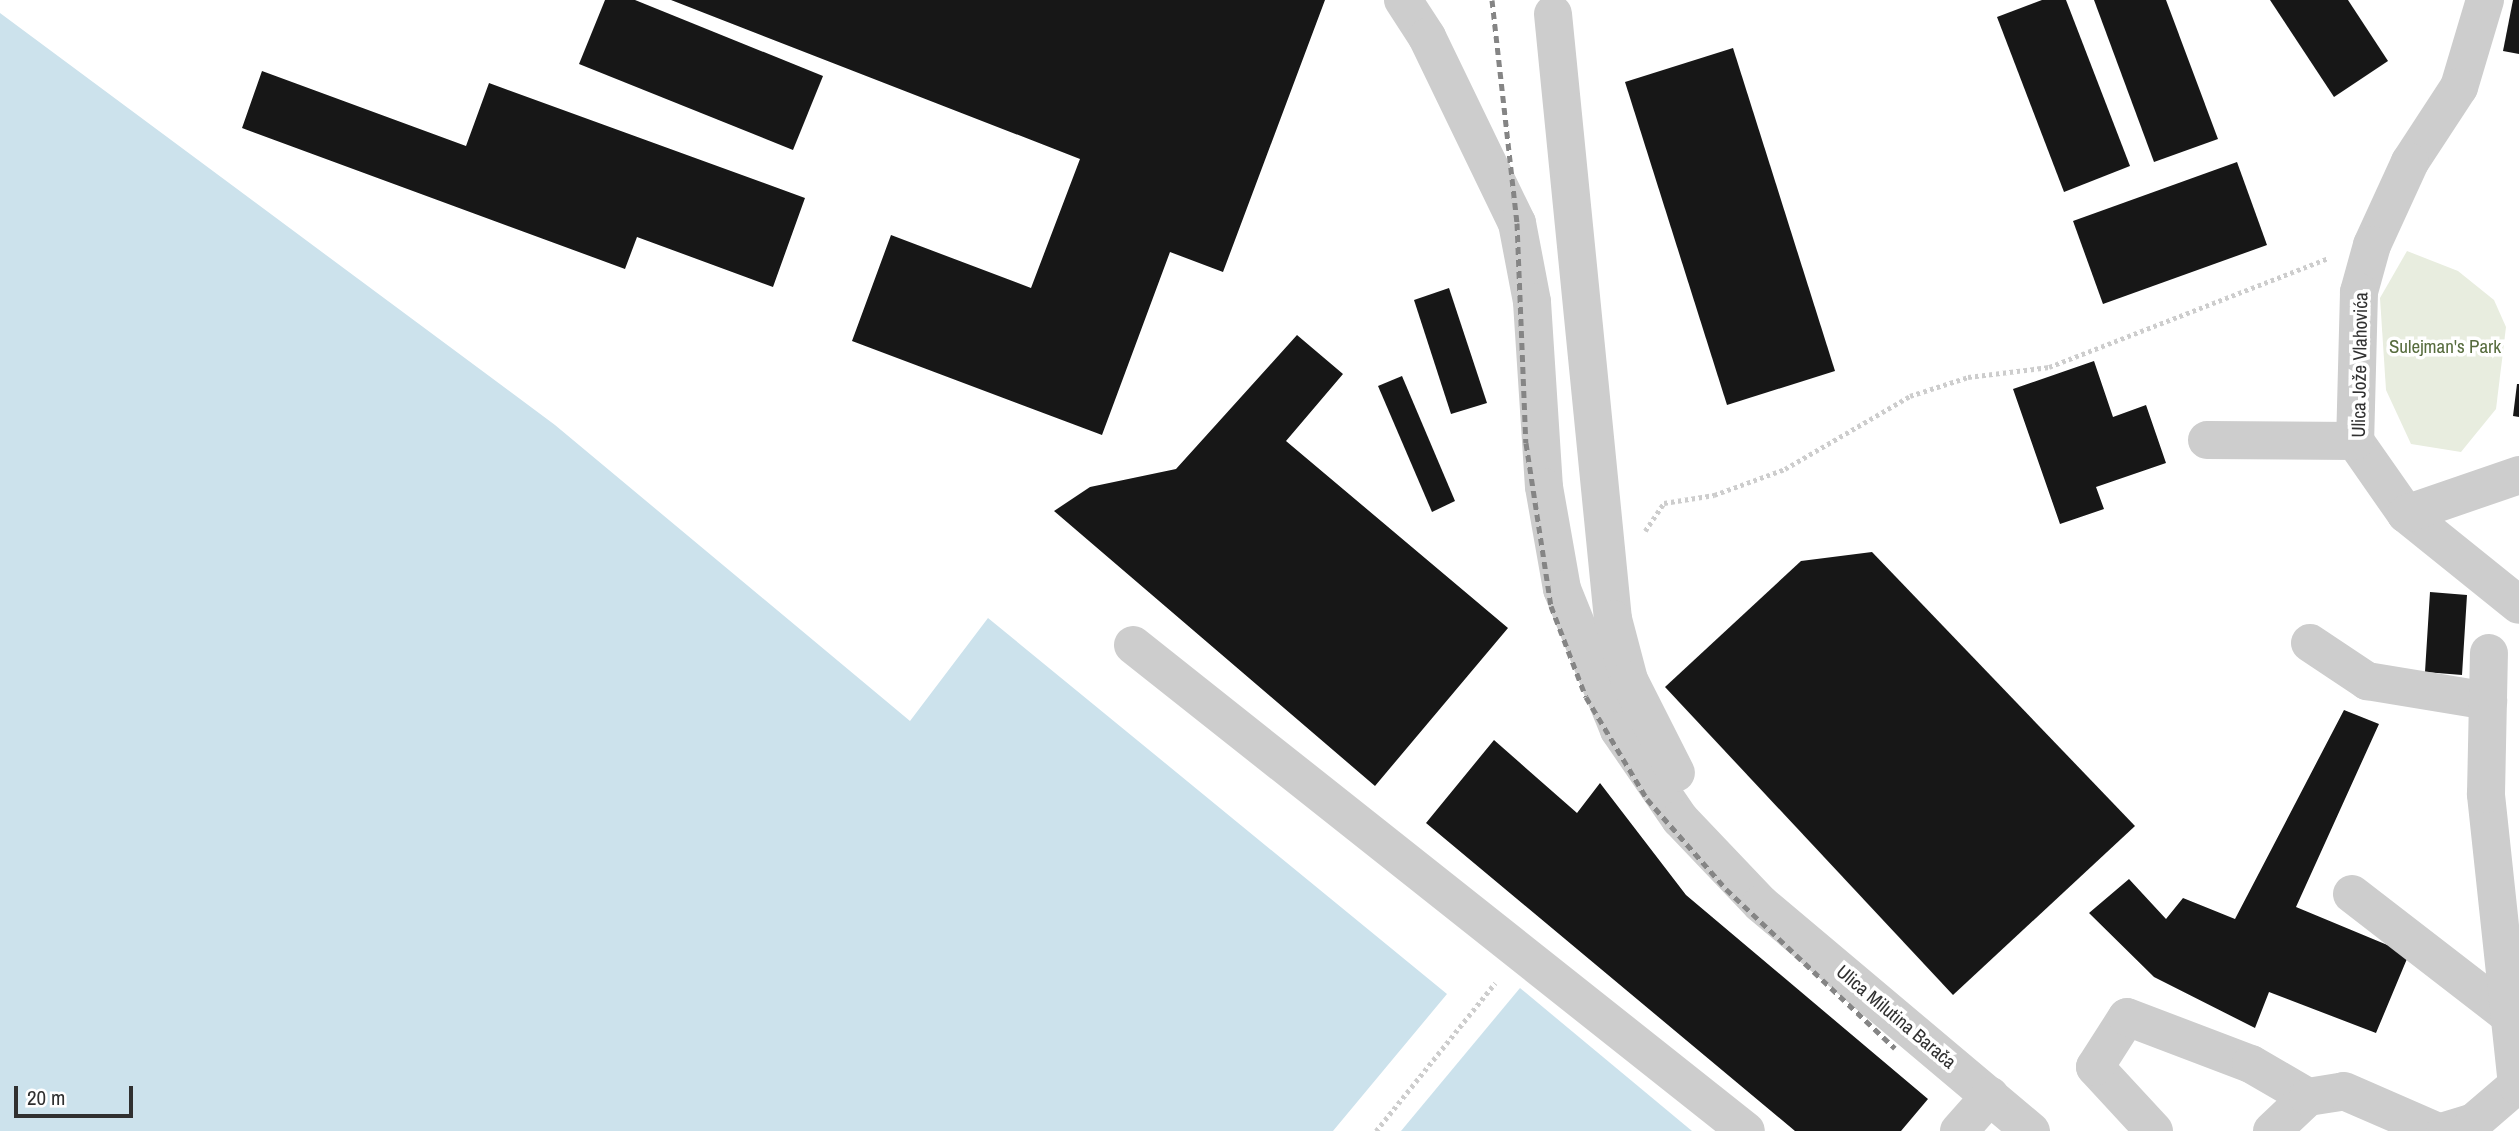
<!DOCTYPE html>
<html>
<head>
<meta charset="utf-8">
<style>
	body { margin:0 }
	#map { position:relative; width:2519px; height:1131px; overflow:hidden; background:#fff; font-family:"Archivo Narrow",sans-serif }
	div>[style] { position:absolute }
	.green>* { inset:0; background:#e8eddf }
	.water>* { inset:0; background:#cce2ec }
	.building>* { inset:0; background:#171717 }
	.path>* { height:4.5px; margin-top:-2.25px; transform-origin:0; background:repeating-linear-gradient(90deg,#cdcdcd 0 3.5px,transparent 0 7px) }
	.minor>* { height:38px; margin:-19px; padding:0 19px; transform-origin:19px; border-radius:19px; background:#cdcdcd }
	.rail>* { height:5px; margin-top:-2.5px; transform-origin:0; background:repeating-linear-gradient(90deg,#858585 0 7px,transparent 0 12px) }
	span { translate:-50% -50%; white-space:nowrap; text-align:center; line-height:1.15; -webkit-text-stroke:7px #fff; paint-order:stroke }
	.park-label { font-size:19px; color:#576c3e }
	.street-label { font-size:19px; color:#303030 }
	.scale { position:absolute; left:14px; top:1086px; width:119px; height:32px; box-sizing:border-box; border:4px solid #303030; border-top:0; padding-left:9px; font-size:21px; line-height:24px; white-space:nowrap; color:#303030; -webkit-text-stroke:5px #fff; paint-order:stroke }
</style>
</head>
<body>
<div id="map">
	<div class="green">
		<i style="clip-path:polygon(2407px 251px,2458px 271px,2494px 300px,2506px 327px,2496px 409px,2461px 452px,2411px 444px,2386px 390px,2380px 298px)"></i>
	</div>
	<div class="water">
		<i style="clip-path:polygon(0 13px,555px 425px,910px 721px,988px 618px,1447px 994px,1333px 1131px,0 1131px)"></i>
		<i style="clip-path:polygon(1520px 988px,1692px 1131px,1401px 1131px)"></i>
	</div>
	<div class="building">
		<i style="clip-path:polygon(605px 0,635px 0,823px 76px,793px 150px,579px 64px)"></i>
		<i style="clip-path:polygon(671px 0,1325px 0,1223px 272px,1170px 252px,1102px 435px,852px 341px,891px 235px,1031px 288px,1080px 159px)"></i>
		<i style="clip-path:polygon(2042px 0,2066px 0,2130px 166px,2064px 192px,1997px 17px)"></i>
		<i style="clip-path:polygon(2094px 0,2166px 0,2218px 139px,2154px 162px)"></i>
		<i style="clip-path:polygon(2270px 0,2348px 0,2388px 61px,2334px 97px)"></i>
		<i style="clip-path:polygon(2513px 0,2519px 0,2519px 54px,2503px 51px)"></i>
		<i style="clip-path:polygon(1733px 48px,1835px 371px,1727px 405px,1625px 82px)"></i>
		<i style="clip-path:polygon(262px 71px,466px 146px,489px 83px,805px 198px,773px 287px,637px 237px,625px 269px,242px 128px)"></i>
		<i style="clip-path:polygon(2237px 162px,2267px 245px,2103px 304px,2073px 221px)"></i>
		<i style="clip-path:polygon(1449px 288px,1487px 403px,1451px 414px,1414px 300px)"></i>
		<i style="clip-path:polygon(1297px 335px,1343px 374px,1286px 441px,1508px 628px,1375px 786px,1054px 511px,1090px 487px,1176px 469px)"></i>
		<i style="clip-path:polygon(2094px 361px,2113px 417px,2146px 405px,2166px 463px,2096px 487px,2104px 509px,2060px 524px,2013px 389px)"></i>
		<i style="clip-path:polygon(1402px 376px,1455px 501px,1432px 512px,1378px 386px)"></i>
		<i style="clip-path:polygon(2517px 384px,2519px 384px,2519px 417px,2513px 416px)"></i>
		<i style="clip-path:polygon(1872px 552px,2135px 826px,1953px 995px,1665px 687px,1801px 561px)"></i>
		<i style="clip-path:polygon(2430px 592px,2467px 595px,2462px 675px,2425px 672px)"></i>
		<i style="clip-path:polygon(2344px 710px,2379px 724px,2296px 907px,2409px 954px,2376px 1033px,2269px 992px,2255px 1028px,2154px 977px,2089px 913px,2129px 879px,2166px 919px,2183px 898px,2235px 919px)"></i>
		<i style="clip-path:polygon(1494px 740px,1577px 813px,1600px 783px,1686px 895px,1928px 1099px,1901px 1131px,1795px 1131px,1426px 823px)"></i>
	</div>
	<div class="path">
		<i style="left:1645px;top:531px;width:34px;rotate:-56deg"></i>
		<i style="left:1664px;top:503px;width:51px;rotate:-9.1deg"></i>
		<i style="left:1714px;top:495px;width:76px;rotate:-20.1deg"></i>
		<i style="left:1785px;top:469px;width:145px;rotate:-30.3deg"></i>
		<i style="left:1910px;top:396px;width:61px;rotate:-18.1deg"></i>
		<i style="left:1968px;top:377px;width:82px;rotate:-7deg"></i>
		<i style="left:2049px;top:367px;width:300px;rotate:-21.3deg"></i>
		<i style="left:1376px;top:1131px;width:190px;rotate:-51.2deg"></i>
	</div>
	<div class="minor">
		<i style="left:1403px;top:0;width:44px;rotate:57deg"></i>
		<i style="left:1427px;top:37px;width:207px;rotate:64.2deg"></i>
		<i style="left:1517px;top:223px;width:80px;rotate:79.2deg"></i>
		<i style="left:1532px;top:302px;width:185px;rotate:86.3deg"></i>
		<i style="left:1544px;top:487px;width:104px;rotate:80deg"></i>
		<i style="left:1562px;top:589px;width:152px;rotate:68deg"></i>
		<i style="left:1619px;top:730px;width:108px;rotate:55.6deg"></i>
		<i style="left:1680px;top:819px;width:117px;rotate:46.4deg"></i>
		<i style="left:1761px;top:904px;width:353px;rotate:40.1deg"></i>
		<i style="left:2485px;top:0;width:91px;rotate:106.6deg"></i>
		<i style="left:2459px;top:87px;width:90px;rotate:123.2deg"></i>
		<i style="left:2410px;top:162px;width:91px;rotate:114.6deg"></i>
		<i style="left:2372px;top:245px;width:49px;rotate:105.5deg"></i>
		<i style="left:2359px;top:292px;width:149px;rotate:91.5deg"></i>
		<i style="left:2355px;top:441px;width:89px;rotate:55.1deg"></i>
		<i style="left:2406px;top:514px;width:145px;rotate:38.8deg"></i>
		<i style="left:1553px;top:14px;width:608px;rotate:84.34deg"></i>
		<i style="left:1613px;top:619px;width:63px;rotate:75.3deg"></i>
		<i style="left:1629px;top:680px;width:104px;rotate:63.2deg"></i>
		<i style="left:2207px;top:440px;width:148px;rotate:0.4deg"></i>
		<i style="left:2406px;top:514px;width:120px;rotate:-19deg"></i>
		<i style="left:2310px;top:643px;width:69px;rotate:33.7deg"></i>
		<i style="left:2367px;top:681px;width:123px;rotate:9.4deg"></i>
		<i style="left:1133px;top:645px;width:782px;rotate:38.41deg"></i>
		<i style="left:2352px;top:894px;width:196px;rotate:37.7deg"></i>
		<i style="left:1959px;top:1131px;width:47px;rotate:-48.5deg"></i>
		<i style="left:2154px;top:1131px;width:87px;rotate:-132.7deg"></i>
		<i style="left:2095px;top:1067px;width:59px;rotate:-57.4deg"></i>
		<i style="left:2127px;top:1017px;width:133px;rotate:20.8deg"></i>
		<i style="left:2251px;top:1064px;width:66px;rotate:30.1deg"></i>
		<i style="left:2272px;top:1131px;width:50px;rotate:-43.4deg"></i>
		<i style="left:2308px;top:1097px;width:36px;rotate:-9deg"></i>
		<i style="left:2344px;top:1091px;width:100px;rotate:23.5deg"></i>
		<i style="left:2445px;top:1131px;width:30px;rotate:-17deg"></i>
		<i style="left:2474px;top:1122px;width:57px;rotate:-40.7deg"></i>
		<i style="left:2517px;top:1085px;width:293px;rotate:-96.1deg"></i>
		<i style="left:2486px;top:794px;width:141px;rotate:-88.8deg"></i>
	</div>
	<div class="rail">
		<i style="left:1492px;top:0;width:224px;rotate:83.6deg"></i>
		<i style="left:1517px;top:223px;width:220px;rotate:87.7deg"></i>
		<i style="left:1526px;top:443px;width:165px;rotate:81.3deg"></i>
		<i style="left:1551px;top:606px;width:97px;rotate:69deg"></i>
		<i style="left:1586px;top:697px;width:119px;rotate:59.1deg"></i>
		<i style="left:1647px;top:799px;width:120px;rotate:48.7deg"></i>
		<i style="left:1726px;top:889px;width:232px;rotate:43.3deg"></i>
	</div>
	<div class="park-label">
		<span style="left:2445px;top:347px">Sulejman's Park</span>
	</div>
	<div class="street-label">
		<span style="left:2360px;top:365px;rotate:-89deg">Ulica Jože Vlahovića</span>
		<span style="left:1896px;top:1017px;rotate:40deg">Ulica Milutina Barača</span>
	</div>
	<div class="scale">20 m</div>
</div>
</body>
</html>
